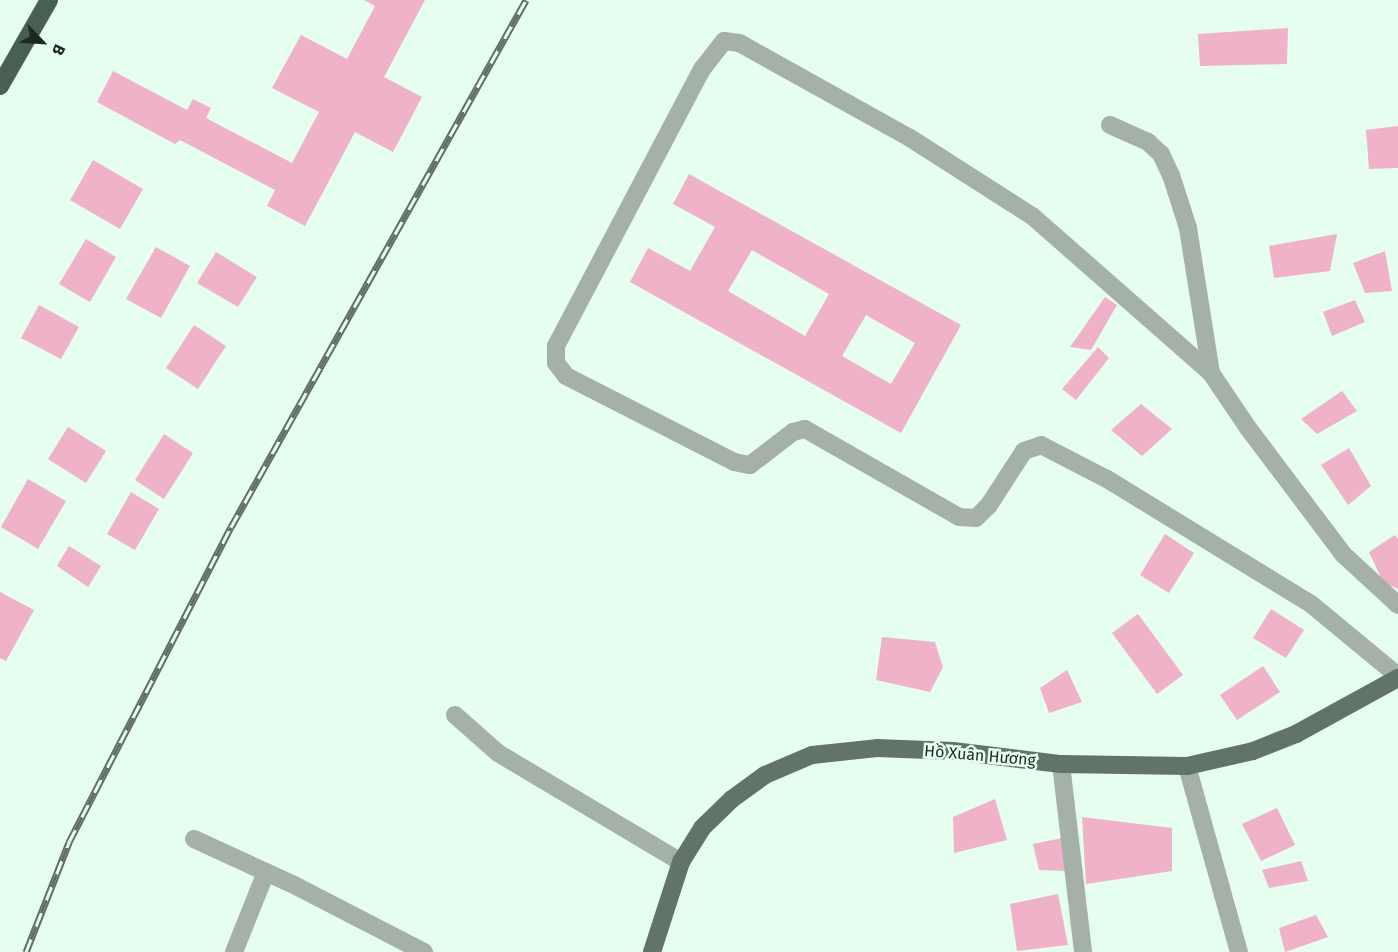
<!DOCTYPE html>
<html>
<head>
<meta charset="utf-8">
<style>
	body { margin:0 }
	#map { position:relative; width:1398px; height:952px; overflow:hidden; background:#e6feef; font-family:"Fira Sans",sans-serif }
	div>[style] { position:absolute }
	.building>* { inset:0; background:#efb2c8 }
	.minor>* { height:18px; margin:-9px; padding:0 9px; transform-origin:9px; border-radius:9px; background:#a5b0a9 }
	.major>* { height:18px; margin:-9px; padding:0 9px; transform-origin:9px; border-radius:9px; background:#627469 }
	.highway>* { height:18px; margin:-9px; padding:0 9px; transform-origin:9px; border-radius:9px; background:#4a5f53 }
	.rail>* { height:7px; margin-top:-3.5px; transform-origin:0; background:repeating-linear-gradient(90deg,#e6feef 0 14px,#606e65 0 28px); box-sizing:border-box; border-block:2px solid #606e65 }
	span { translate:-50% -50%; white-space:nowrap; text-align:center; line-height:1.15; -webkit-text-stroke:5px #e6feef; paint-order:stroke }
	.street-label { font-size:16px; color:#1f2822 }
	.north { position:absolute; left:12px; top:12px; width:60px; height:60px; -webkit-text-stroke:4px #e6feef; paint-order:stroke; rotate:115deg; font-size:16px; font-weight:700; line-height:24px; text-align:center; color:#1f2822 }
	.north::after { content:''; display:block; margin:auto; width:21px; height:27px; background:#1f2822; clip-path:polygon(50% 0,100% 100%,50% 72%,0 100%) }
</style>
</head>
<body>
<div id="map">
	<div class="building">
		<i style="clip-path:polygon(364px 0,425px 0,384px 77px,422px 97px,393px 152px,355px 132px,305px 226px,267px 206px,275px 190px,180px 140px,175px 144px,97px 102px,113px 71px,187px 110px,193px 99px,211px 108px,206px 118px,292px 163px,319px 112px,272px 88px,301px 35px,347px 59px,375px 6px)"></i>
		<i style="clip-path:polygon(1288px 28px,1287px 64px,1200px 66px,1198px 34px)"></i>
		<i style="clip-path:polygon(1398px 126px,1398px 168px,1369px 169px,1366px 130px)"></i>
		<i style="clip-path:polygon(93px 160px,143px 189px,120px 229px,70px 200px)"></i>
		<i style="clip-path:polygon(evenodd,689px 174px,961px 325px,901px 433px,630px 282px,648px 248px,690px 271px,715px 227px,673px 204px,689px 174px,752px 250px,829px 294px,805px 336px,728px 291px,752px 250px,689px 174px,866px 315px,915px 343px,891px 384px,842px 356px,866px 315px)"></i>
		<i style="clip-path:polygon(1337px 234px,1330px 271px,1274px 278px,1269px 246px)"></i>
		<i style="clip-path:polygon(86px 239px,116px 257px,90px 302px,59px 284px)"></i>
		<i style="clip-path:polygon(156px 247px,190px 266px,161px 318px,126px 299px)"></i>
		<i style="clip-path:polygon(1385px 251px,1392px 291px,1365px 293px,1353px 263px)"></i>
		<i style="clip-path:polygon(216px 252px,257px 277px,238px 307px,197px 283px)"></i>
		<i style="clip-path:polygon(1105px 297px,1117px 305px,1091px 350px,1070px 347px)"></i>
		<i style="clip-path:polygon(1355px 300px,1365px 322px,1332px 336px,1323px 312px)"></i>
		<i style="clip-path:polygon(39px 305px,79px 327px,61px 359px,21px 338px)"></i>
		<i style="clip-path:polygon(194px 325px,226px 346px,198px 389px,166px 368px)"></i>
		<i style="clip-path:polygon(1098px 347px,1109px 358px,1076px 400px,1062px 389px)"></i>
		<i style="clip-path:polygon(1342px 391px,1357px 411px,1317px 434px,1301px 419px)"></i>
		<i style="clip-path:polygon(1141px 404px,1172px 429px,1142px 456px,1111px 430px)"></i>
		<i style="clip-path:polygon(68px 427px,106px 451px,86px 483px,48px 459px)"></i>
		<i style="clip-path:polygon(164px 434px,193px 453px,164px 499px,135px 480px)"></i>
		<i style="clip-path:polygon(1349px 448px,1371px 486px,1348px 505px,1321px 465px)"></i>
		<i style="clip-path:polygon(28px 479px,66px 501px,38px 549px,1px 527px)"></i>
		<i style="clip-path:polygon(131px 492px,159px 509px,135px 550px,107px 534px)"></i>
		<i style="clip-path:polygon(1165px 534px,1194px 553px,1169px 593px,1140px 575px)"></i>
		<i style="clip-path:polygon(1395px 535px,1398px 539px,1398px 589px,1383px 582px,1369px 552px)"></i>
		<i style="clip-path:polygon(69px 546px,101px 566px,88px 587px,57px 566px)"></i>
		<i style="clip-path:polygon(0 592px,34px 610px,6px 661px,0 658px)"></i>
		<i style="clip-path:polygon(1271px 609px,1304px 630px,1286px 658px,1253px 638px)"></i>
		<i style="clip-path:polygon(1138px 614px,1183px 675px,1157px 694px,1112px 633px)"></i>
		<i style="clip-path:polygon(882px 637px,935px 642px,943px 667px,930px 692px,876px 680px)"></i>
		<i style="clip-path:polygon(1263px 666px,1280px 692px,1237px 720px,1220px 695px)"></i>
		<i style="clip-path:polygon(1067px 670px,1082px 702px,1049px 713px,1040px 688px)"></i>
		<i style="clip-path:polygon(995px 799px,1007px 840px,954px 853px,953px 817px)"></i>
		<i style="clip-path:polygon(1277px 808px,1295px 845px,1261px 861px,1242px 824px)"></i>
		<i style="clip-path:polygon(1082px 817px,1172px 828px,1172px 871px,1086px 884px)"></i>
		<i style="clip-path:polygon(1067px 837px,1065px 871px,1039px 870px,1033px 844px)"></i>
		<i style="clip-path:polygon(1301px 861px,1308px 881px,1269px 888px,1262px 870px)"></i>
		<i style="clip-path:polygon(1058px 894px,1068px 945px,1017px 951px,1010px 904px)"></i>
		<i style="clip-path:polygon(1316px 915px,1328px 937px,1285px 952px,1279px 928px)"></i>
	</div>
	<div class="minor">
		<i style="left:1110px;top:125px;width:42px;rotate:24.1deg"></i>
		<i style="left:1148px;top:142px;width:18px;rotate:43deg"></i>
		<i style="left:1161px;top:154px;width:23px;rotate:65deg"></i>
		<i style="left:1171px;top:175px;width:56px;rotate:72.2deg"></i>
		<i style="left:1188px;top:228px;width:147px;rotate:81deg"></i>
		<i style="left:1398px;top:605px;width:75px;rotate:-137.2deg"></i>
		<i style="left:1343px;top:554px;width:158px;rotate:-127deg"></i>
		<i style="left:1248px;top:428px;width:66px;rotate:-123.9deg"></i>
		<i style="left:1211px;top:373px;width:238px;rotate:-138.7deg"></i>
		<i style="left:1032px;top:216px;width:145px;rotate:-147.4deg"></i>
		<i style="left:910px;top:138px;width:196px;rotate:-150.9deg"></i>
		<i style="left:739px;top:43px;width:15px;rotate:-172deg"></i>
		<i style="left:724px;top:41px;width:36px;rotate:128deg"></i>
		<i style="left:702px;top:69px;width:313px;rotate:117.8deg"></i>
		<i style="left:556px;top:346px;width:17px;rotate:90deg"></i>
		<i style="left:556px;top:363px;width:16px;rotate:52deg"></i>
		<i style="left:566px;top:376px;width:189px;rotate:27.1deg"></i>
		<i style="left:734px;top:462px;width:16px;rotate:11deg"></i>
		<i style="left:750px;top:465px;width:54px;rotate:-37.5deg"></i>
		<i style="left:793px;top:432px;width:12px;rotate:-14deg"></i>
		<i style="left:805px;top:429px;width:177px;rotate:29.7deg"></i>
		<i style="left:959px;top:517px;width:17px;rotate:3deg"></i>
		<i style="left:976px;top:518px;width:18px;rotate:-45deg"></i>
		<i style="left:989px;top:505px;width:64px;rotate:-57.1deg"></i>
		<i style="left:1024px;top:451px;width:18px;rotate:-19deg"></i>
		<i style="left:1041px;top:445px;width:74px;rotate:27.3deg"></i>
		<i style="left:1107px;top:479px;width:239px;rotate:31.5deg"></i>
		<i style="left:1311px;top:604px;width:113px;rotate:39.6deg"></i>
		<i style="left:455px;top:715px;width:57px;rotate:41.5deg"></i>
		<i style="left:498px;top:753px;width:213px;rotate:30.8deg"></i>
		<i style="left:1061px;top:764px;width:189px;rotate:83.3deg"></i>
		<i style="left:1187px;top:766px;width:193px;rotate:74.4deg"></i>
		<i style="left:194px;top:839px;width:112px;rotate:24.7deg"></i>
		<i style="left:296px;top:886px;width:144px;rotate:27.3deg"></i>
		<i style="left:234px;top:952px;width:86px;rotate:-68.2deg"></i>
	</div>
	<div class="major">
		<i style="left:652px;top:952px;width:95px;rotate:-72.1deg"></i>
		<i style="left:681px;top:862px;width:40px;rotate:-58deg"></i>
		<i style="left:702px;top:828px;width:42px;rotate:-44deg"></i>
		<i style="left:732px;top:799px;width:41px;rotate:-36deg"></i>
		<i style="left:765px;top:775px;width:51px;rotate:-23.1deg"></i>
		<i style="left:812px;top:755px;width:65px;rotate:-6.1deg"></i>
		<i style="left:877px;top:748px;width:76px;rotate:2.3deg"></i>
		<i style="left:953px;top:751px;width:109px;rotate:6.9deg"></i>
		<i style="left:1061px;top:764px;width:126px;rotate:0.9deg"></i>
		<i style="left:1187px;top:766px;width:68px;rotate:-12.8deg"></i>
		<i style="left:1253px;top:751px;width:46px;rotate:-21.6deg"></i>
		<i style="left:1296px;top:734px;width:116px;rotate:-28.8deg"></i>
	</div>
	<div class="highway">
		<i style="left:0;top:86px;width:99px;rotate:-60.3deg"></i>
	</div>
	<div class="rail">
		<i style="left:26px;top:952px;width:118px;rotate:-68.6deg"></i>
		<i style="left:69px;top:842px;width:354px;rotate:-62.8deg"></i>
		<i style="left:231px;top:527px;width:604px;rotate:-60.76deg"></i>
	</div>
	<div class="street-label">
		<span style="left:980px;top:756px;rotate:5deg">Hồ Xuân Hương</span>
	</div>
	<div class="north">B</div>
</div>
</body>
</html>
